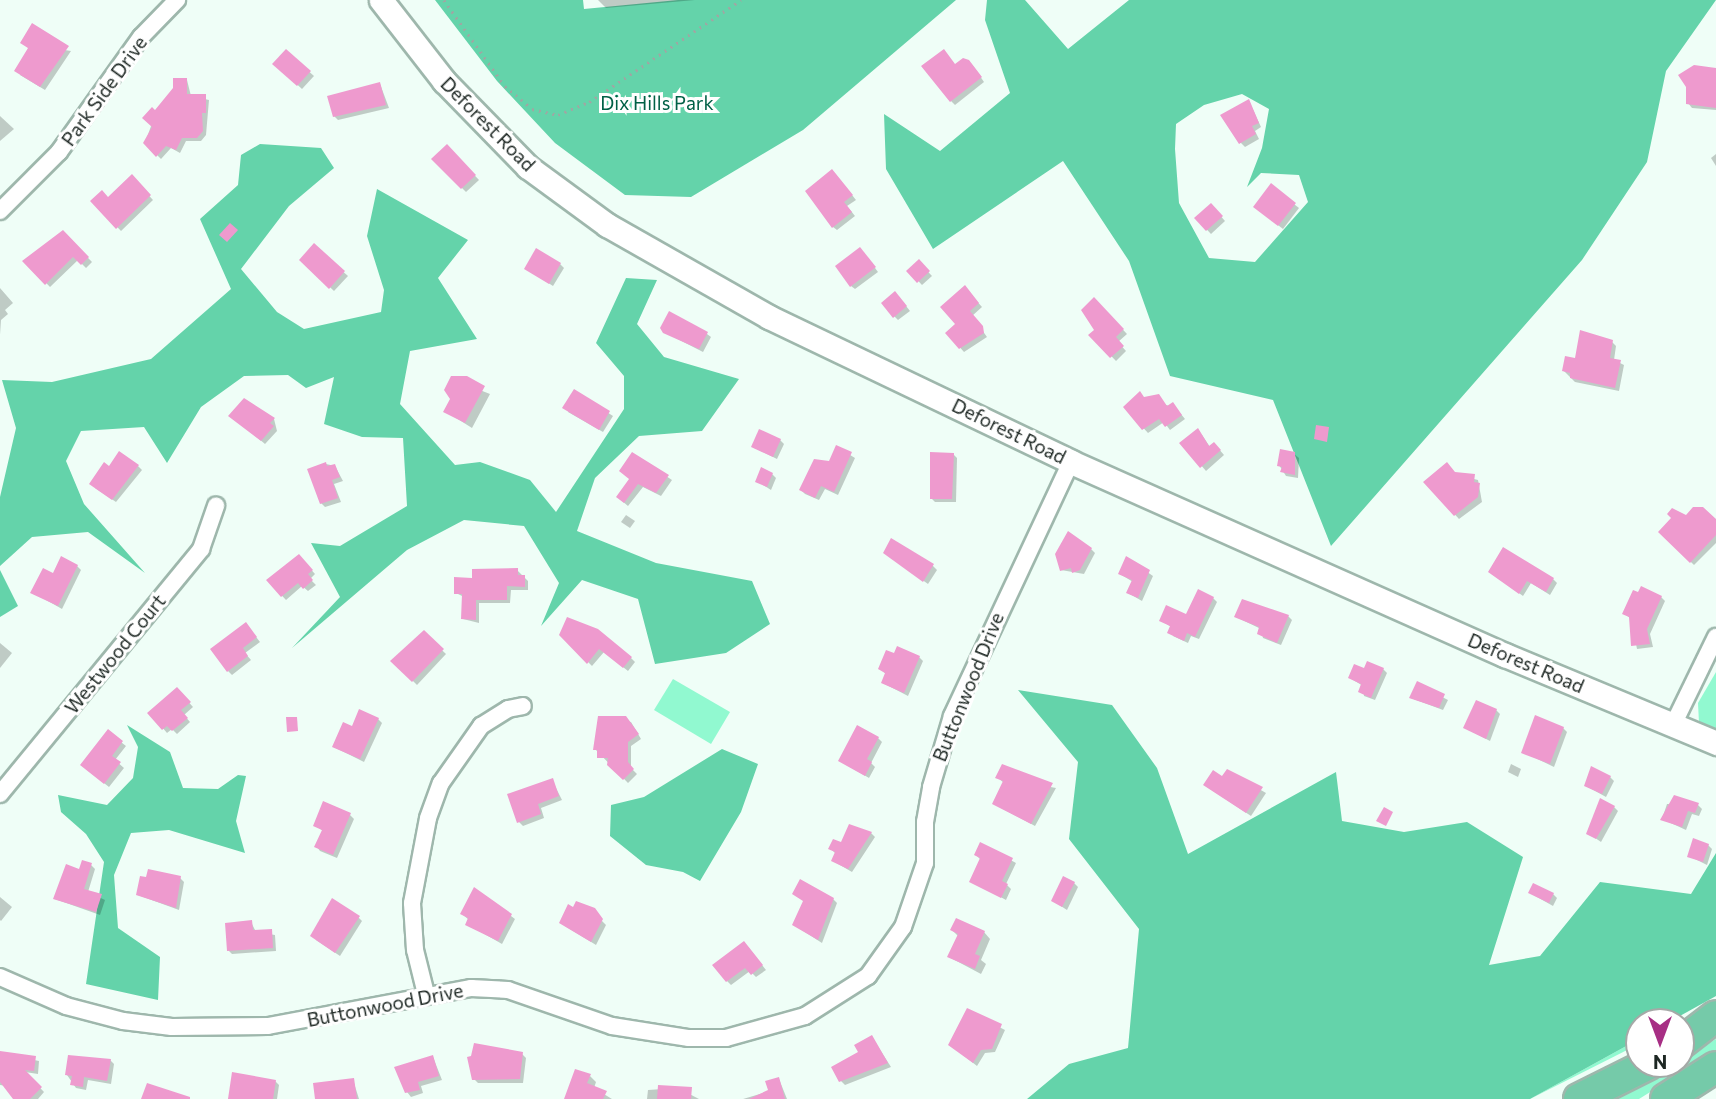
<!DOCTYPE html>
<html>
<head>
<meta charset="utf-8">
<style>
	body { margin:0 }
	#map { position:relative; width:1716px; height:1099px; overflow:hidden; background:#effef7; font-family:Commissioner,sans-serif }
	div>[style] { position:absolute }
	.green>* { inset:0; background:#91f9d0 }
	.forest>* { inset:0; background:#64d3aa }
	.shadow>* { inset:0; background:#0003 }
	.building>* { inset:0; background:#ee9ace }
	.path>* { height:2.5px; margin-top:-1.25px; transform-origin:0; background:repeating-linear-gradient(90deg,#9ca9a3 0 2px,transparent 0 7px) }
	.roads { filter:drop-shadow(2px 0 #9eb7ac) drop-shadow(-2px 0 #9eb7ac) drop-shadow(0 2px #9eb7ac) drop-shadow(0 -2px #9eb7ac) }
	.street>* { height:16px; margin:-8px; padding:0 8px; transform-origin:8px; border-radius:8px; background:#fff }
	.secondary>* { height:23px; margin:-11.5px; padding:0 11.5px; transform-origin:11.5px; border-radius:11.5px; background:#fff }
	.highway>* { height:30px; margin:-15px; padding:0 15px; transform-origin:15px; border-radius:15px; background:#75caa9 }
	span { translate:-50% -50%; white-space:nowrap; text-align:center; line-height:1.15; -webkit-text-stroke:6px #fff; paint-order:stroke }
	.street-label { font-size:19px; color:#1d2723 }
	.park-label { font-size:19px; color:#006046 }
	.north { position:absolute; left:1625px; top:1008px; width:70px; height:70px; box-sizing:border-box; background:#fff; border:2px solid #a5a9a7; border-radius:50%; rotate:180deg; font-size:19px; font-weight:700; line-height:28px; text-align:center; color:#1d2723 }
	.north::after { content:''; display:block; margin:auto; width:24px; height:32px; background:#a72e84; clip-path:polygon(50% 0,100% 100%,50% 72%,0 100%) }
</style>
</head>
<body>
<div id="map">
	<div class="green">
		<i style="clip-path:polygon(1716px 672px,1716px 730px,1699px 723px,1698px 703px)"></i>
		<i style="clip-path:polygon(673px 679px,730px 712px,711px 744px,654px 710px)"></i>
		<i style="clip-path:polygon(1639px 1039px,1639px 1044px,1530px 1099px)"></i>
		<i style="clip-path:polygon(1716px 1039px,1716px 1051px,1639px 1099px,1602px 1099px,1671px 1064px,1681px 1064px,1681px 1059px)"></i>
	</div>
	<div class="forest">
		<i style="clip-path:polygon(435px 0,583px 0,584px 9px,678px 0,956px 0,803px 130px,691px 197px,625px 195px,555px 143px,497px 81px)"></i>
		<i style="clip-path:polygon(evenodd,987px 0,1025px 0,1068px 49px,1129px 0,1716px 0,1666px 71px,1647px 162px,1582px 260px,1331px 546px,1273px 400px,1170px 376px,1129px 261px,1063px 161px,933px 249px,886px 169px,884px 114px,940px 151px,1010px 93px,985px 20px,987px 0,1242px 94px,1269px 109px,1262px 148px,1247px 187px,1261px 173px,1299px 175px,1308px 202px,1255px 262px,1209px 258px,1179px 203px,1175px 149px,1176px 124px,1204px 105px,1242px 94px)"></i>
		<i style="clip-path:polygon(260px 144px,321px 148px,334px 168px,289px 206px,241px 269px,277px 312px,304px 329px,381px 312px,384px 290px,367px 236px,377px 189px,468px 240px,438px 278px,477px 339px,410px 351px,400px 404px,455px 465px,480px 462px,530px 480px,556px 512px,624px 409px,624px 376px,596px 343px,626px 278px,657px 280px,637px 324px,664px 357px,739px 379px,702px 431px,639px 436px,595px 478px,577px 531px,656px 563px,752px 581px,770px 624px,726px 653px,655px 664px,638px 599px,582px 580px,541px 626px,559px 583px,524px 526px,464px 520px,407px 550px,292px 648px,340px 597px,311px 543px,340px 546px,407px 506px,403px 438px,362px 437px,324px 424px,334px 377px,306px 388px,288px 375px,244px 376px,201px 407px,167px 463px,144px 427px,81px 431px,66px 461px,84px 504px,145px 573px,88px 532px,32px 537px,0 566px,0 497px,16px 428px,2px 380px,52px 382px,151px 359px,231px 289px,200px 219px,238px 185px,241px 155px)"></i>
		<i style="clip-path:polygon(0 570px,18px 606px,0 617px)"></i>
		<i style="clip-path:polygon(1018px 690px,1112px 705px,1157px 768px,1188px 854px,1336px 772px,1342px 821px,1404px 832px,1467px 822px,1523px 857px,1489px 965px,1540px 956px,1600px 882px,1691px 894px,1716px 853px,1716px 996px,1669px 1022px,1639px 1022px,1639px 1039px,1530px 1099px,1027px 1099px,1069px 1064px,1128px 1048px,1139px 929px,1069px 839px,1078px 762px)"></i>
		<i style="clip-path:polygon(127px 725px,170px 752px,183px 788px,218px 789px,238px 775px,246px 776px,236px 821px,245px 853px,169px 830px,131px 833px,114px 875px,118px 928px,160px 957px,158px 1000px,86px 984px,104px 862px,86px 834px,61px 812px,58px 795px,107px 805px,133px 778px,138px 747px)"></i>
		<i style="clip-path:polygon(722px 749px,758px 764px,741px 812px,700px 881px,683px 872px,646px 865px,610px 836px,611px 805px,644px 797px)"></i>
	</div>
	<div class="shadow">
		<i style="clip-path:polygon(598px 0,695px 0,606px 8px)"></i>
		<i style="clip-path:polygon(22px 43px,71px 51px,45px 90px,20px 75px,30px 49px)"></i>
		<i style="clip-path:polygon(286px 51px,314px 76px,302px 89px,275px 64px)"></i>
		<i style="clip-path:polygon(955px 66px,973px 66px,984px 82px,955px 105px,951px 101px)"></i>
		<i style="clip-path:polygon(1716px 70px,1716px 110px,1692px 108px,1688px 103px)"></i>
		<i style="clip-path:polygon(187px 80px,191px 96px,209px 100px,206px 135px,201px 141px,186px 141px,180px 153px,171px 148px,161px 159px,145px 143px,156px 112px)"></i>
		<i style="clip-path:polygon(380px 84px,389px 108px,338px 120px,334px 116px)"></i>
		<i style="clip-path:polygon(1249px 101px,1261px 127px,1255px 131px,1259px 139px,1245px 147px,1241px 143px)"></i>
		<i style="clip-path:polygon(0 116px,14px 129px,0 141px)"></i>
		<i style="clip-path:polygon(447px 146px,479px 180px,466px 192px,433px 159px)"></i>
		<i style="clip-path:polygon(1716px 154px,1716px 166px,1711px 158px)"></i>
		<i style="clip-path:polygon(836px 175px,856px 200px,847px 206px,855px 216px,837px 230px,833px 227px)"></i>
		<i style="clip-path:polygon(132px 177px,153px 200px,121px 231px,92px 201px,108px 199px)"></i>
		<i style="clip-path:polygon(1271px 186px,1299px 208px,1283px 229px,1259px 210px)"></i>
		<i style="clip-path:polygon(1211px 205px,1225px 221px,1211px 234px,1196px 218px)"></i>
		<i style="clip-path:polygon(63px 232px,92px 262px,86px 268px,78px 260px,50px 287px,25px 261px)"></i>
		<i style="clip-path:polygon(314px 246px,348px 276px,334px 291px,301px 260px)"></i>
		<i style="clip-path:polygon(864px 253px,878px 272px,855px 289px,851px 286px)"></i>
		<i style="clip-path:polygon(919px 262px,932px 276px,922px 285px,909px 271px)"></i>
		<i style="clip-path:polygon(560px 264px,564px 268px,553px 286px,526px 269px)"></i>
		<i style="clip-path:polygon(0 288px,13px 303px,5px 310px,8px 314px,1px 320px,0 335px)"></i>
		<i style="clip-path:polygon(965px 288px,982px 307px,972px 316px,987px 337px,964px 352px,947px 333px,957px 324px)"></i>
		<i style="clip-path:polygon(899px 297px,910px 311px,898px 320px,894px 316px)"></i>
		<i style="clip-path:polygon(1094px 299px,1127px 334px,1118px 342px,1126px 351px,1116px 361px,1091px 335px,1096px 330px)"></i>
		<i style="clip-path:polygon(664px 332px,707px 334px,711px 337px,703px 352px)"></i>
		<i style="clip-path:polygon(1612px 342px,1616px 346px,1614px 360px,1624px 365px,1619px 391px,1575px 382px,1564px 371px)"></i>
		<i style="clip-path:polygon(452px 379px,490px 394px,472px 428px,445px 411px,452px 398px)"></i>
		<i style="clip-path:polygon(574px 391px,613px 416px,603px 432px,568px 412px)"></i>
		<i style="clip-path:polygon(1144px 398px,1176px 408px,1185px 419px,1170px 430px,1164px 422px,1148px 433px,1125px 408px)"></i>
		<i style="clip-path:polygon(235px 419px,274px 419px,277px 431px,265px 444px)"></i>
		<i style="clip-path:polygon(1202px 435px,1210px 447px,1218px 448px,1224px 455px,1206px 471px,1182px 443px)"></i>
		<i style="clip-path:polygon(780px 440px,784px 444px,777px 459px,753px 447px)"></i>
		<i style="clip-path:polygon(837px 447px,855px 458px,838px 495px,825px 489px,819px 500px,805px 494px,801px 490px,830px 463px)"></i>
		<i style="clip-path:polygon(633px 454px,672px 480px,661px 496px,643px 487px,628px 506px,622px 501px,631px 479px)"></i>
		<i style="clip-path:polygon(953px 454px,957px 458px,956px 502px,935px 502px,931px 498px)"></i>
		<i style="clip-path:polygon(1294px 454px,1299px 458px,1298px 478px,1286px 476px,1279px 465px)"></i>
		<i style="clip-path:polygon(326px 464px,335px 466px,343px 481px,334px 484px,341px 502px,325px 507px,321px 503px)"></i>
		<i style="clip-path:polygon(138px 466px,142px 470px,116px 502px,95px 488px,109px 468px)"></i>
		<i style="clip-path:polygon(772px 474px,776px 478px,771px 490px,757px 481px)"></i>
		<i style="clip-path:polygon(1455px 474px,1478px 480px,1482px 502px,1459px 519px,1425px 482px)"></i>
		<i style="clip-path:polygon(626px 515px,635px 521px,630px 528px,621px 522px)"></i>
		<i style="clip-path:polygon(1687px 517px,1716px 522px,1716px 543px,1694px 565px,1660px 532px)"></i>
		<i style="clip-path:polygon(1091px 549px,1095px 553px,1084px 574px,1061px 570px)"></i>
		<i style="clip-path:polygon(299px 556px,315px 574px,310px 579px,316px 585px,308px 591px,302px 586px,286px 600px,268px 581px)"></i>
		<i style="clip-path:polygon(889px 556px,933px 566px,937px 570px,928px 584px)"></i>
		<i style="clip-path:polygon(1127px 558px,1153px 576px,1142px 601px,1128px 593px,1133px 582px,1120px 574px)"></i>
		<i style="clip-path:polygon(77px 566px,81px 570px,62px 609px,32px 592px,53px 575px)"></i>
		<i style="clip-path:polygon(517px 570px,528px 581px,528px 590px,511px 590px,510px 603px,479px 603px,479px 623px,463px 619px,464px 597px,456px 593px,474px 579px)"></i>
		<i style="clip-path:polygon(1494px 575px,1553px 579px,1557px 583px,1550px 595px,1531px 583px,1523px 596px)"></i>
		<i style="clip-path:polygon(1661px 597px,1665px 601px,1650px 634px,1653px 647px,1637px 649px,1631px 619px,1624px 613px)"></i>
		<i style="clip-path:polygon(1213px 598px,1217px 602px,1199px 639px,1191px 636px,1188px 643px,1173px 636px,1171px 627px,1161px 620px,1187px 616px)"></i>
		<i style="clip-path:polygon(1288px 616px,1292px 620px,1281px 645px,1263px 638px,1261px 629px,1236px 617px)"></i>
		<i style="clip-path:polygon(249px 628px,260px 642px,245px 653px,251px 660px,232px 675px,228px 671px)"></i>
		<i style="clip-path:polygon(424px 633px,446px 654px,417px 685px,393px 661px)"></i>
		<i style="clip-path:polygon(565px 639px,631px 658px,635px 662px,628px 671px,604px 652px,592px 666px)"></i>
		<i style="clip-path:polygon(0 643px,12px 653px,0 668px)"></i>
		<i style="clip-path:polygon(919px 657px,923px 661px,908px 696px,883px 683px,886px 674px,880px 669px)"></i>
		<i style="clip-path:polygon(1383px 669px,1387px 673px,1375px 700px,1364px 696px,1363px 686px,1350px 678px)"></i>
		<i style="clip-path:polygon(1417px 684px,1448px 700px,1443px 710px,1411px 698px)"></i>
		<i style="clip-path:polygon(177px 689px,193px 707px,184px 715px,190px 722px,177px 734px,172px 729px,167px 733px,150px 713px)"></i>
		<i style="clip-path:polygon(1496px 710px,1500px 714px,1490px 741px,1465px 728px)"></i>
		<i style="clip-path:polygon(599px 718px,631px 722px,641px 739px,631px 746px,631px 768px,637px 774px,628px 783px,595px 749px)"></i>
		<i style="clip-path:polygon(378px 719px,382px 723px,364px 762px,334px 747px,353px 729px)"></i>
		<i style="clip-path:polygon(1563px 728px,1567px 732px,1554px 767px,1523px 752px)"></i>
		<i style="clip-path:polygon(108px 732px,126px 746px,115px 760px,124px 768px,109px 787px,86px 769px)"></i>
		<i style="clip-path:polygon(878px 738px,882px 742px,871px 763px,875px 767px,869px 778px,840px 761px)"></i>
		<i style="clip-path:polygon(1511px 764px,1521px 769px,1518px 777px,1508px 772px)"></i>
		<i style="clip-path:polygon(1228px 771px,1266px 793px,1251px 816px,1209px 788px)"></i>
		<i style="clip-path:polygon(997px 777px,1056px 788px,1035px 826px,994px 804px,1004px 783px)"></i>
		<i style="clip-path:polygon(1610px 777px,1614px 781px,1606px 797px,1586px 786px)"></i>
		<i style="clip-path:polygon(552px 780px,562px 800px,541px 808px,544px 818px,523px 826px,519px 822px)"></i>
		<i style="clip-path:polygon(1667px 804px,1698px 805px,1702px 809px,1699px 816px,1692px 814px,1686px 830px,1662px 819px)"></i>
		<i style="clip-path:polygon(1614px 807px,1618px 811px,1601px 842px,1588px 833px)"></i>
		<i style="clip-path:polygon(350px 815px,354px 819px,337px 858px,320px 851px,317px 847px,323px 831px,315px 825px)"></i>
		<i style="clip-path:polygon(871px 833px,875px 837px,852px 872px,833px 861px,836px 854px,831px 849px)"></i>
		<i style="clip-path:polygon(981px 844px,1016px 863px,1006px 884px,1011px 889px,1006px 900px,971px 881px,981px 860px,976px 855px)"></i>
		<i style="clip-path:polygon(1708px 845px,1712px 849px,1707px 865px,1689px 856px)"></i>
		<i style="clip-path:polygon(91px 865px,95px 869px,88px 892px,105px 900px,100px 915px,55px 899px)"></i>
		<i style="clip-path:polygon(180px 878px,184px 882px,179px 910px,138px 895px)"></i>
		<i style="clip-path:polygon(1074px 883px,1078px 887px,1067px 910px,1053px 901px)"></i>
		<i style="clip-path:polygon(475px 889px,515px 919px,502px 944px,467px 924px,469px 920px,462px 914px)"></i>
		<i style="clip-path:polygon(1530px 893px,1553px 894px,1557px 898px,1553px 906px)"></i>
		<i style="clip-path:polygon(0 897px,12px 907px,1px 921px,0 920px)"></i>
		<i style="clip-path:polygon(833px 899px,837px 903px,822px 943px,794px 925px)"></i>
		<i style="clip-path:polygon(358px 917px,362px 921px,340px 956px,316px 940px)"></i>
		<i style="clip-path:polygon(602px 921px,606px 925px,596px 945px,565px 926px)"></i>
		<i style="clip-path:polygon(251px 922px,256px 932px,275px 935px,276px 951px,232px 954px,228px 950px)"></i>
		<i style="clip-path:polygon(952px 930px,984px 932px,990px 939px,981px 960px,986px 964px,981px 974px,949px 957px,958px 936px)"></i>
		<i style="clip-path:polygon(748px 947px,766px 970px,756px 977px,750px 971px,731px 985px,727px 981px)"></i>
		<i style="clip-path:polygon(968px 1011px,1005px 1030px,995px 1052px,985px 1053px,977px 1066px,954px 1048px)"></i>
		<i style="clip-path:polygon(872px 1037px,891px 1067px,845px 1085px,841px 1081px)"></i>
		<i style="clip-path:polygon(0 1053px,39px 1061px,38px 1074px,25px 1072px,44px 1092px,38px 1099px,15px 1099px,7px 1086px,0 1085px)"></i>
		<i style="clip-path:polygon(522px 1054px,526px 1058px,523px 1083px,478px 1083px,474px 1079px)"></i>
		<i style="clip-path:polygon(433px 1057px,442px 1080px,421px 1086px,423px 1093px,411px 1097px,407px 1092px)"></i>
		<i style="clip-path:polygon(110px 1060px,114px 1064px,111px 1084px,88px 1080px,86px 1090px,76px 1088px,67px 1075px)"></i>
		<i style="clip-path:polygon(590px 1076px,596px 1082px,594px 1088px,612px 1099px,569px 1099px)"></i>
		<i style="clip-path:polygon(779px 1079px,787px 1099px,743px 1099px,770px 1091px)"></i>
		<i style="clip-path:polygon(353px 1080px,359px 1099px,317px 1099px)"></i>
		<i style="clip-path:polygon(275px 1081px,279px 1085px,277px 1099px,229px 1099px)"></i>
		<i style="clip-path:polygon(678px 1088px,699px 1099px,647px 1099px,648px 1090px)"></i>
	</div>
	<div class="building">
		<i style="clip-path:polygon(32px 23px,69px 46px,40px 87px,14px 71px,28px 48px,20px 43px)"></i>
		<i style="clip-path:polygon(286px 49px,311px 71px,297px 86px,272px 64px)"></i>
		<i style="clip-path:polygon(944px 49px,955px 64px,963px 58px,969px 60px,982px 77px,950px 102px,921px 66px)"></i>
		<i style="clip-path:polygon(1694px 65px,1716px 68px,1716px 108px,1686px 104px,1686px 87px,1678px 75px)"></i>
		<i style="clip-path:polygon(173px 78px,187px 78px,187px 94px,206px 94px,206px 113px,202px 113px,203px 131px,197px 138px,182px 138px,176px 150px,166px 146px,156px 157px,143px 143px,152px 127px,142px 118px,152px 107px,155px 110px,173px 88px)"></i>
		<i style="clip-path:polygon(380px 82px,386px 105px,333px 117px,327px 96px)"></i>
		<i style="clip-path:polygon(1249px 99px,1259px 123px,1252px 126px,1256px 134px,1239px 144px,1220px 115px)"></i>
		<i style="clip-path:polygon(447px 144px,476px 175px,461px 189px,431px 159px)"></i>
		<i style="clip-path:polygon(832px 169px,853px 195px,844px 202px,852px 212px,832px 228px,805px 191px)"></i>
		<i style="clip-path:polygon(132px 174px,151px 195px,116px 229px,90px 201px,102px 190px,108px 197px)"></i>
		<i style="clip-path:polygon(1271px 183px,1296px 203px,1278px 226px,1253px 207px)"></i>
		<i style="clip-path:polygon(1211px 203px,1223px 216px,1206px 231px,1194px 218px)"></i>
		<i style="clip-path:polygon(230px 223px,238px 230px,227px 242px,219px 235px)"></i>
		<i style="clip-path:polygon(63px 230px,89px 257px,81px 265px,73px 257px,45px 285px,22px 261px)"></i>
		<i style="clip-path:polygon(314px 243px,345px 271px,329px 289px,299px 260px)"></i>
		<i style="clip-path:polygon(860px 247px,876px 267px,850px 287px,835px 266px)"></i>
		<i style="clip-path:polygon(536px 248px,561px 263px,549px 284px,524px 269px)"></i>
		<i style="clip-path:polygon(919px 259px,930px 271px,917px 283px,906px 271px)"></i>
		<i style="clip-path:polygon(965px 285px,979px 303px,970px 311px,983px 326px,984px 333px,959px 349px,945px 333px,955px 324px,940px 307px)"></i>
		<i style="clip-path:polygon(895px 291px,907px 306px,893px 318px,881px 303px)"></i>
		<i style="clip-path:polygon(1094px 297px,1124px 329px,1116px 337px,1124px 346px,1110px 358px,1088px 335px,1094px 330px,1081px 310px)"></i>
		<i style="clip-path:polygon(669px 311px,708px 332px,699px 349px,663px 333px,660px 328px)"></i>
		<i style="clip-path:polygon(1580px 330px,1613px 340px,1610px 358px,1621px 360px,1615px 388px,1570px 378px,1570px 373px,1562px 371px,1565px 356px,1575px 358px)"></i>
		<i style="clip-path:polygon(451px 376px,467px 376px,485px 386px,465px 423px,443px 412px,450px 399px,444px 390px)"></i>
		<i style="clip-path:polygon(574px 389px,610px 411px,599px 430px,562px 408px)"></i>
		<i style="clip-path:polygon(1140px 391px,1144px 397px,1159px 394px,1167px 406px,1173px 402px,1182px 415px,1165px 427px,1159px 419px,1142px 430px,1123px 407px)"></i>
		<i style="clip-path:polygon(244px 398px,275px 418px,270px 423px,274px 426px,261px 441px,228px 416px)"></i>
		<i style="clip-path:polygon(1316px 425px,1329px 427px,1327px 442px,1314px 439px)"></i>
		<i style="clip-path:polygon(1198px 428px,1209px 446px,1214px 442px,1221px 450px,1200px 468px,1179px 443px)"></i>
		<i style="clip-path:polygon(759px 429px,781px 439px,773px 457px,751px 447px)"></i>
		<i style="clip-path:polygon(836px 445px,852px 452px,834px 492px,821px 486px,815px 498px,799px 490px,814px 459px,829px 461px)"></i>
		<i style="clip-path:polygon(1280px 449px,1295px 452px,1295px 475px,1280px 472px,1282px 467px,1277px 466px)"></i>
		<i style="clip-path:polygon(119px 451px,139px 465px,112px 500px,89px 484px,104px 462px,109px 466px)"></i>
		<i style="clip-path:polygon(632px 452px,669px 475px,656px 493px,638px 484px,624px 503px,616px 497px,629px 479px,619px 471px)"></i>
		<i style="clip-path:polygon(930px 452px,954px 453px,952px 499px,930px 499px)"></i>
		<i style="clip-path:polygon(326px 462px,327px 466px,335px 464px,340px 477px,332px 480px,338px 498px,320px 504px,307px 469px)"></i>
		<i style="clip-path:polygon(1447px 462px,1455px 472px,1475px 474px,1474px 482px,1480px 483px,1478px 497px,1454px 516px,1423px 482px)"></i>
		<i style="clip-path:polygon(761px 467px,773px 473px,767px 487px,755px 482px)"></i>
		<i style="clip-path:polygon(1693px 507px,1703px 507px,1716px 519px,1716px 535px,1690px 563px,1658px 532px,1671px 518px,1667px 514px,1672px 508px,1686px 515px)"></i>
		<i style="clip-path:polygon(1068px 531px,1092px 548px,1080px 570px,1072px 573px,1071px 568px,1060px 571px,1055px 554px)"></i>
		<i style="clip-path:polygon(891px 538px,934px 564px,923px 582px,883px 553px)"></i>
		<i style="clip-path:polygon(1503px 547px,1554px 578px,1546px 592px,1527px 581px,1519px 594px,1488px 572px)"></i>
		<i style="clip-path:polygon(299px 554px,313px 570px,308px 574px,313px 580px,303px 589px,298px 583px,281px 597px,266px 580px)"></i>
		<i style="clip-path:polygon(61px 556px,78px 565px,58px 606px,30px 593px,43px 568px,53px 573px)"></i>
		<i style="clip-path:polygon(1126px 556px,1150px 570px,1138px 598px,1126px 593px,1132px 580px,1118px 574px)"></i>
		<i style="clip-path:polygon(518px 568px,518px 575px,525px 575px,525px 587px,507px 586px,507px 600px,476px 600px,476px 620px,461px 619px,462px 594px,454px 594px,454px 577px,472px 578px,472px 569px)"></i>
		<i style="clip-path:polygon(1641px 586px,1662px 596px,1647px 629px,1650px 644px,1631px 646px,1629px 617px,1622px 614px,1633px 590px,1638px 592px)"></i>
		<i style="clip-path:polygon(1198px 589px,1214px 597px,1195px 637px,1187px 633px,1184px 641px,1167px 633px,1170px 626px,1159px 621px,1166px 605px,1186px 614px)"></i>
		<i style="clip-path:polygon(1242px 599px,1289px 615px,1277px 643px,1257px 634px,1259px 627px,1234px 617px)"></i>
		<i style="clip-path:polygon(567px 617px,598px 629px,632px 657px,623px 668px,599px 649px,587px 664px,559px 635px)"></i>
		<i style="clip-path:polygon(246px 622px,257px 637px,243px 648px,248px 656px,227px 672px,210px 649px)"></i>
		<i style="clip-path:polygon(424px 630px,444px 649px,412px 682px,390px 661px)"></i>
		<i style="clip-path:polygon(897px 646px,920px 656px,904px 693px,881px 683px,885px 673px,878px 669px,886px 650px,894px 653px)"></i>
		<i style="clip-path:polygon(1367px 661px,1384px 668px,1371px 698px,1358px 692px,1361px 684px,1348px 678px,1354px 664px,1364px 668px)"></i>
		<i style="clip-path:polygon(1417px 681px,1445px 694px,1439px 708px,1409px 698px)"></i>
		<i style="clip-path:polygon(177px 687px,191px 702px,181px 710px,188px 718px,172px 731px,167px 726px,162px 730px,147px 713px)"></i>
		<i style="clip-path:polygon(1476px 700px,1497px 709px,1486px 739px,1463px 728px)"></i>
		<i style="clip-path:polygon(359px 709px,379px 718px,360px 759px,332px 747px,343px 722px,352px 726px)"></i>
		<i style="clip-path:polygon(1535px 715px,1564px 727px,1550px 764px,1521px 753px)"></i>
		<i style="clip-path:polygon(598px 716px,626px 716px,639px 734px,628px 742px,628px 762px,634px 769px,623px 780px,607px 765px,608px 758px,597px 758px,597px 750px,593px 750px)"></i>
		<i style="clip-path:polygon(286px 717px,297px 717px,298px 731px,287px 732px)"></i>
		<i style="clip-path:polygon(857px 725px,879px 737px,867px 759px,872px 762px,865px 776px,838px 761px)"></i>
		<i style="clip-path:polygon(108px 729px,123px 741px,112px 756px,121px 762px,104px 784px,80px 765px)"></i>
		<i style="clip-path:polygon(1002px 764px,1053px 783px,1031px 824px,992px 804px,1003px 781px,995px 778px)"></i>
		<i style="clip-path:polygon(1591px 766px,1611px 776px,1602px 794px,1584px 786px)"></i>
		<i style="clip-path:polygon(1227px 769px,1263px 787px,1246px 813px,1203px 785px,1213px 770px,1222px 776px)"></i>
		<i style="clip-path:polygon(553px 778px,559px 796px,538px 804px,541px 814px,517px 823px,507px 794px)"></i>
		<i style="clip-path:polygon(1674px 795px,1699px 803px,1695px 813px,1688px 811px,1682px 827px,1660px 820px)"></i>
		<i style="clip-path:polygon(1600px 798px,1615px 806px,1596px 839px,1586px 834px)"></i>
		<i style="clip-path:polygon(323px 801px,351px 813px,333px 855px,314px 847px,322px 830px,313px 826px)"></i>
		<i style="clip-path:polygon(1384px 807px,1393px 812px,1386px 826px,1376px 821px)"></i>
		<i style="clip-path:polygon(849px 824px,872px 832px,848px 869px,831px 861px,835px 852px,828px 849px,833px 839px,841px 842px)"></i>
		<i style="clip-path:polygon(1693px 838px,1709px 844px,1703px 862px,1687px 857px)"></i>
		<i style="clip-path:polygon(980px 842px,1013px 858px,1002px 881px,1008px 884px,1001px 898px,969px 882px,980px 858px,974px 855px)"></i>
		<i style="clip-path:polygon(82px 860px,92px 863px,84px 889px,102px 894px,96px 912px,53px 899px,66px 864px,79px 869px)"></i>
		<i style="clip-path:polygon(148px 869px,181px 876px,176px 908px,136px 895px,140px 876px,146px 877px)"></i>
		<i style="clip-path:polygon(1063px 876px,1075px 882px,1062px 907px,1051px 901px)"></i>
		<i style="clip-path:polygon(800px 879px,834px 898px,818px 940px,792px 925px,803px 901px,792px 894px)"></i>
		<i style="clip-path:polygon(1533px 883px,1554px 893px,1549px 903px,1528px 893px)"></i>
		<i style="clip-path:polygon(474px 887px,512px 914px,498px 941px,465px 925px,468px 918px,460px 914px)"></i>
		<i style="clip-path:polygon(332px 898px,360px 916px,335px 953px,310px 936px)"></i>
		<i style="clip-path:polygon(576px 901px,595px 908px,603px 919px,591px 942px,559px 923px,568px 904px,573px 907px)"></i>
		<i style="clip-path:polygon(956px 918px,985px 931px,975px 954px,980px 956px,975px 969px,947px 957px,958px 934px,950px 930px)"></i>
		<i style="clip-path:polygon(252px 920px,253px 930px,272px 929px,273px 948px,227px 951px,225px 923px)"></i>
		<i style="clip-path:polygon(744px 941px,763px 965px,751px 975px,745px 968px,726px 982px,712px 965px)"></i>
		<i style="clip-path:polygon(967px 1008px,1002px 1024px,992px 1049px,981px 1050px,973px 1063px,948px 1045px)"></i>
		<i style="clip-path:polygon(872px 1035px,888px 1063px,839px 1082px,831px 1067px,858px 1052px,854px 1045px)"></i>
		<i style="clip-path:polygon(474px 1043px,523px 1052px,520px 1079px,472px 1080px,467px 1057px,471px 1056px)"></i>
		<i style="clip-path:polygon(0 1051px,36px 1056px,34px 1071px,25px 1070px,42px 1087px,30px 1099px,13px 1099px,0 1082px)"></i>
		<i style="clip-path:polygon(68px 1055px,111px 1059px,107px 1081px,84px 1077px,83px 1087px,70px 1085px,72px 1076px,65px 1075px)"></i>
		<i style="clip-path:polygon(433px 1055px,439px 1076px,418px 1082px,420px 1090px,405px 1093px,394px 1067px)"></i>
		<i style="clip-path:polygon(575px 1069px,591px 1074px,587px 1083px,607px 1091px,603px 1099px,564px 1099px)"></i>
		<i style="clip-path:polygon(232px 1072px,276px 1080px,273px 1099px,228px 1099px)"></i>
		<i style="clip-path:polygon(779px 1077px,785px 1099px,749px 1099px,768px 1090px,765px 1081px)"></i>
		<i style="clip-path:polygon(354px 1078px,357px 1099px,315px 1099px,313px 1083px)"></i>
		<i style="clip-path:polygon(147px 1083px,190px 1097px,190px 1099px,141px 1099px)"></i>
		<i style="clip-path:polygon(658px 1085px,692px 1087px,691px 1099px,657px 1099px)"></i>
	</div>
	<div class="path">
		<i style="left:444px;top:0;width:105px;rotate:54.7deg"></i>
		<i style="left:505px;top:86px;width:35px;rotate:40deg"></i>
		<i style="left:532px;top:109px;width:27px;rotate:13deg"></i>
		<i style="left:558px;top:115px;width:34px;rotate:-23deg"></i>
		<i style="left:589px;top:102px;width:183px;rotate:-33.9deg"></i>
	</div>
	<div class="roads">
		<div class="street">
			<i style="left:0;top:211px;width:83px;rotate:-45deg"></i>
			<i style="left:59px;top:152px;width:141px;rotate:-54.5deg"></i>
			<i style="left:141px;top:37px;width:52px;rotate:-45.8deg"></i>
			<i style="left:1673px;top:725px;width:98px;rotate:-64deg"></i>
			<i style="left:0;top:794px;width:317px;rotate:-50.6deg"></i>
			<i style="left:201px;top:549px;width:46px;rotate:-70.8deg"></i>
			<i style="left:0;top:977px;width:72px;rotate:23.7deg"></i>
			<i style="left:66px;top:1006px;width:59px;rotate:14.7deg"></i>
			<i style="left:123px;top:1021px;width:49px;rotate:7deg"></i>
			<i style="left:172px;top:1027px;width:96px;rotate:-0.6deg"></i>
			<i style="left:268px;top:1026px;width:207px;rotate:-10.6deg"></i>
			<i style="left:471px;top:988px;width:37px;rotate:3deg"></i>
			<i style="left:508px;top:990px;width:110px;rotate:19.1deg"></i>
			<i style="left:612px;top:1026px;width:78px;rotate:8.9deg"></i>
			<i style="left:689px;top:1038px;width:37px"></i>
			<i style="left:726px;top:1038px;width:82px;rotate:-15.6deg"></i>
			<i style="left:805px;top:1016px;width:75px;rotate:-32.4deg"></i>
			<i style="left:868px;top:976px;width:60px;rotate:-54.5deg"></i>
			<i style="left:903px;top:927px;width:68px;rotate:-71deg"></i>
			<i style="left:925px;top:863px;width:41px;rotate:-90deg"></i>
			<i style="left:925px;top:822px;width:36px;rotate:-80deg"></i>
			<i style="left:931px;top:787px;width:74px;rotate:-73.5deg"></i>
			<i style="left:952px;top:716px;width:280px;rotate:-64.9deg"></i>
			<i style="left:426px;top:994px;width:45px;rotate:-104deg"></i>
			<i style="left:415px;top:950px;width:47px;rotate:-93.7deg"></i>
			<i style="left:412px;top:903px;width:86px;rotate:-79.3deg"></i>
			<i style="left:428px;top:818px;width:37px;rotate:-70deg"></i>
			<i style="left:441px;top:783px;width:70px;rotate:-54.9deg"></i>
			<i style="left:481px;top:726px;width:32px;rotate:-32deg"></i>
			<i style="left:508px;top:709px;width:15px;rotate:-11deg"></i>
		</div>
		<div class="secondary">
			<i style="left:381px;top:0;width:103px;rotate:52.1deg"></i>
			<i style="left:444px;top:81px;width:120px;rotate:45.7deg"></i>
			<i style="left:528px;top:167px;width:98px;rotate:36.3deg"></i>
			<i style="left:607px;top:225px;width:186px;rotate:29.6deg"></i>
			<i style="left:769px;top:317px;width:335px;rotate:25.6deg"></i>
			<i style="left:1071px;top:462px;width:475px;rotate:24deg"></i>
			<i style="left:1505px;top:655px;width:229px;rotate:22.6deg"></i>
		</div>
		<div class="highway">
			<i style="left:1681px;top:1043px;width:44px;rotate:-37.6deg"></i>
			<i style="left:1579px;top:1099px;width:78px;rotate:-26.6deg"></i>
			<i style="left:1666px;top:1099px;width:59px;rotate:-32.6deg"></i>
		</div>
	</div>
	<div class="street-label">
		<span style="left:104px;top:91px;rotate:-54deg">Park Side Drive</span>
		<span style="left:488px;top:124px;rotate:45deg">Deforest Road</span>
		<span style="left:1009px;top:431px;rotate:26deg">Deforest Road</span>
		<span style="left:115px;top:654px;rotate:-51deg">Westwood Court</span>
		<span style="left:1526px;top:663px;rotate:23deg">Deforest Road</span>
		<span style="left:968px;top:687px;rotate:-68deg">Buttonwood Drive</span>
		<span style="left:385px;top:1005px;rotate:-11deg">Buttonwood Drive</span>
	</div>
	<div class="park-label">
		<span style="left:657px;top:103px">Dix Hills Park</span>
	</div>
	<div class="north">N</div>
</div>
</body>
</html>
